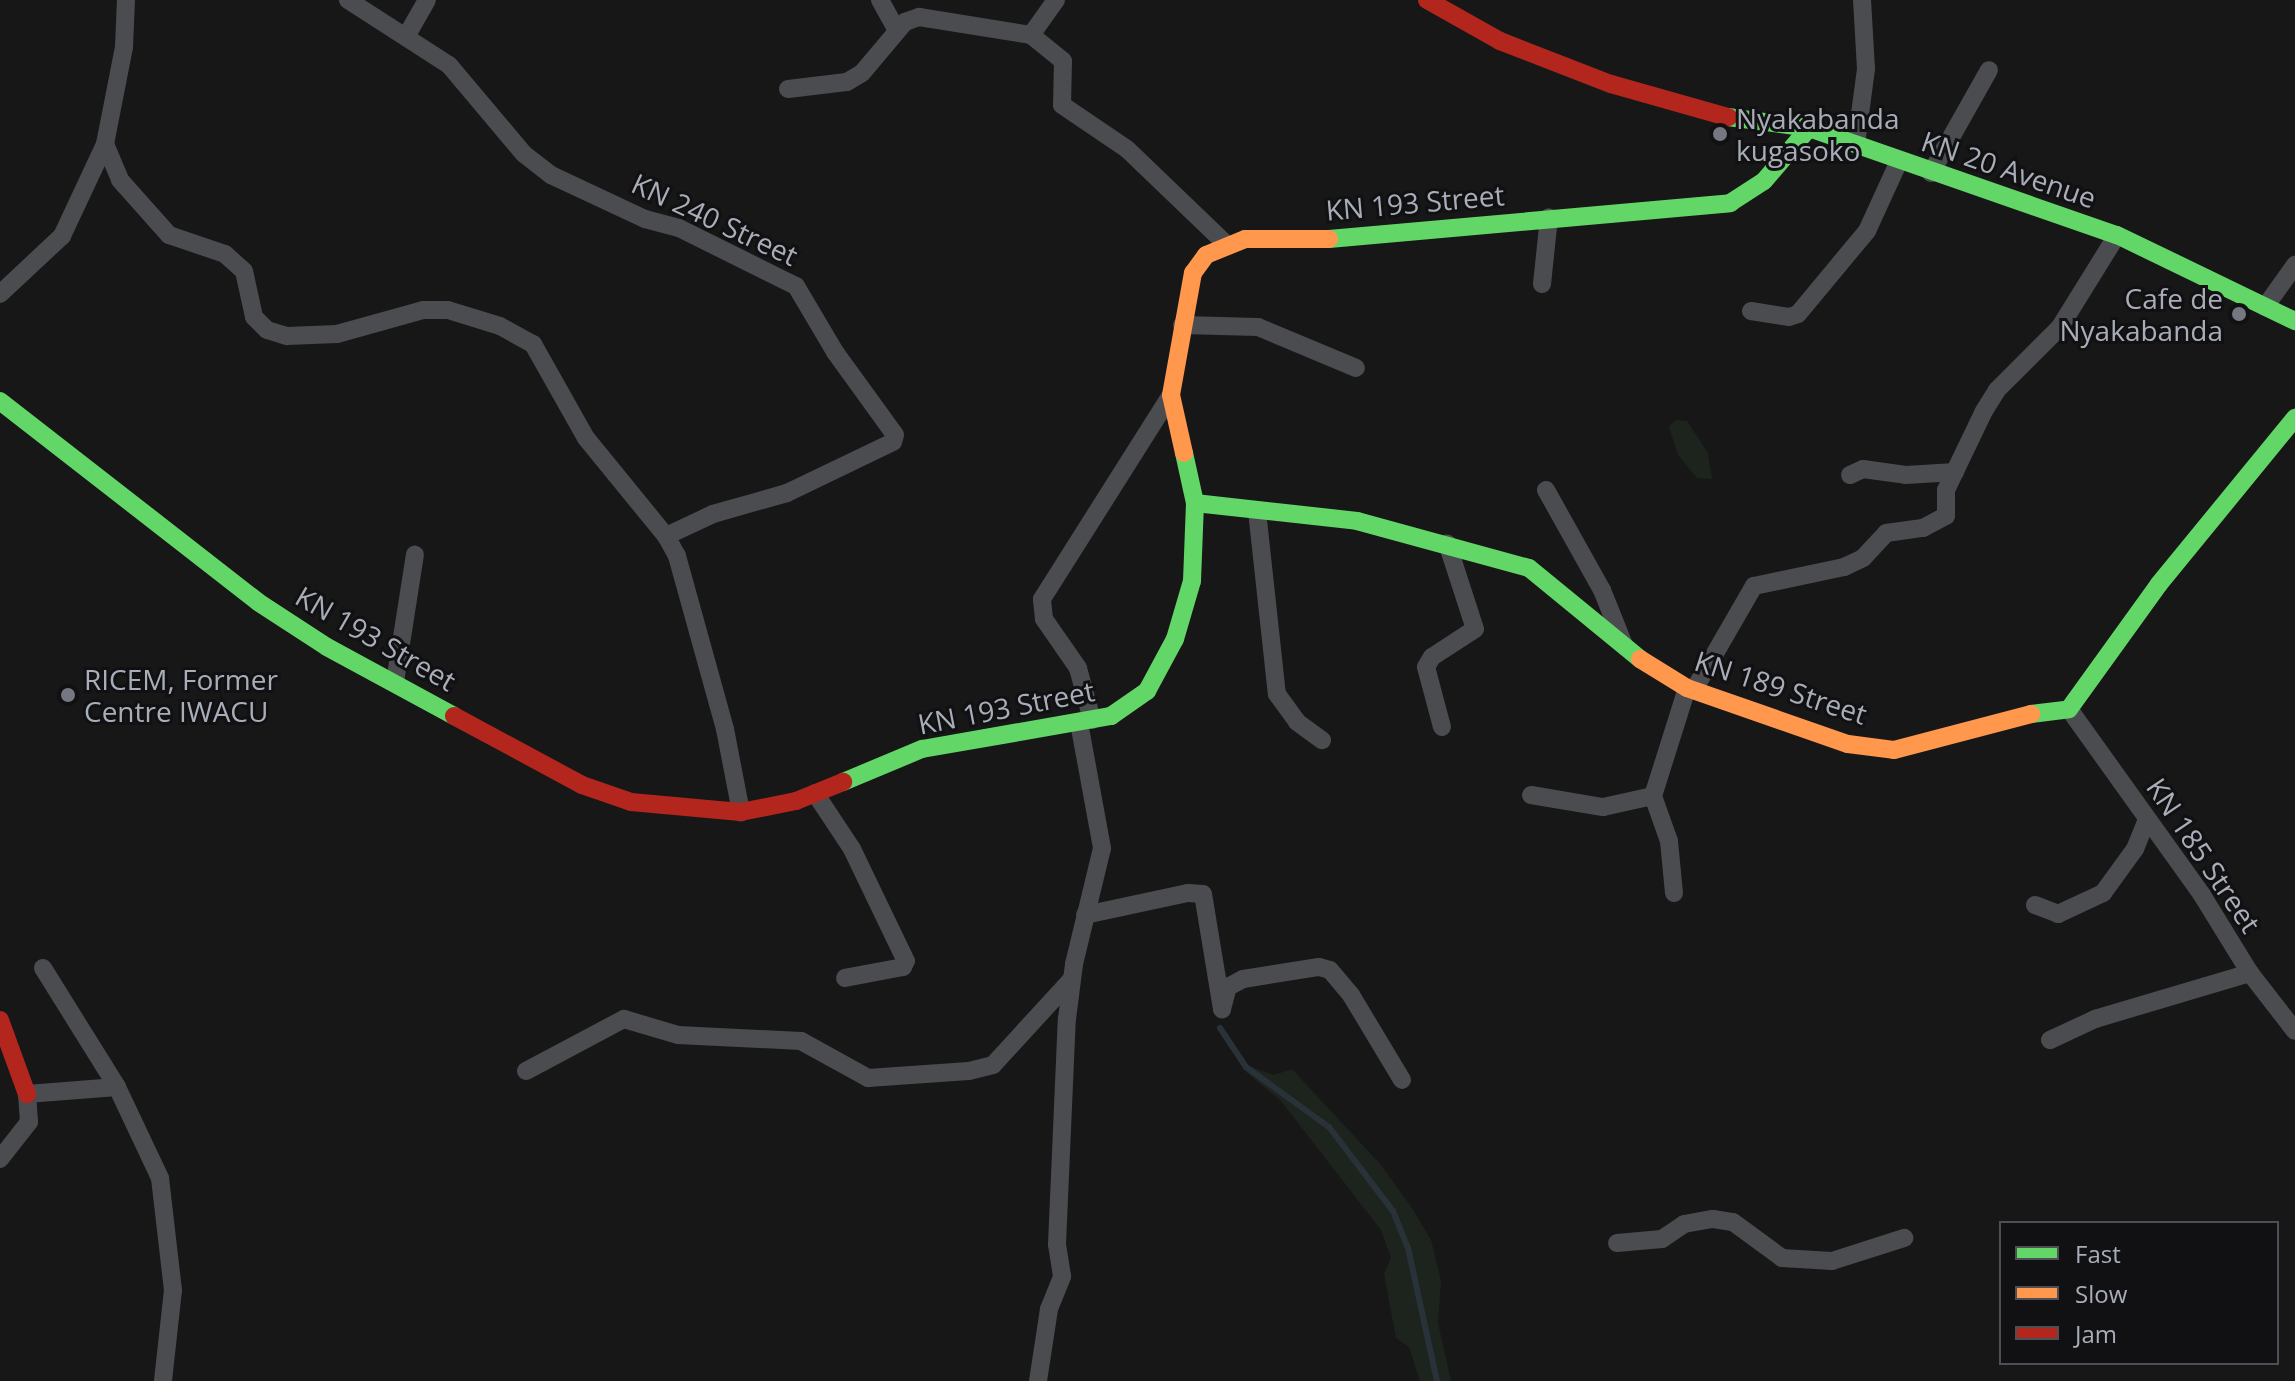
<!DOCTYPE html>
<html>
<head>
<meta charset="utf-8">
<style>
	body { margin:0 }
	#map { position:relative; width:2295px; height:1381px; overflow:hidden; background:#171717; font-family:"Open Sans",sans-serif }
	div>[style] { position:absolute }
	.green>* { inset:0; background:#1d241e }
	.stream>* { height:6px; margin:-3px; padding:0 3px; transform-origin:3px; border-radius:3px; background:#2a3239 }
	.street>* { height:18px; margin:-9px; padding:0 9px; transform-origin:9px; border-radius:9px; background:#4b4c50 }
	.fast>* { height:18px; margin:-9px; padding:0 9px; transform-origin:9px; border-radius:9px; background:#63d668 }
	.slow>* { height:18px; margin:-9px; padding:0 9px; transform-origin:9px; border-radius:9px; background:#ff974d }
	.jam>* { height:18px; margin:-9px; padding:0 9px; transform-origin:9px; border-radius:9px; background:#b3261e }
	.dots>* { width:22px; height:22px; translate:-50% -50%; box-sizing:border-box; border:4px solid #111113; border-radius:50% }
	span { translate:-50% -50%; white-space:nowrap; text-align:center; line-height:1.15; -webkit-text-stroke:6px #111113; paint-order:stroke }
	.poi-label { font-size:28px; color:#a8adb8 }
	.left { translate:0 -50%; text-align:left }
	.right { translate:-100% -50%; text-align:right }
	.street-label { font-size:28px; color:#a8adb8 }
	.legend { position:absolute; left:1999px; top:1221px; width:280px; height:144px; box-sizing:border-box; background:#111113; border:2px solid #4d4f55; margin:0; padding:10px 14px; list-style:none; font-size:24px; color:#a8adb8 }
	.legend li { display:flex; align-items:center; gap:16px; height:40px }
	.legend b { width:40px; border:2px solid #4d4f55 }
</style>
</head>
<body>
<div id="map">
	<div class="green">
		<i style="clip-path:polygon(1676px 420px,1687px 421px,1708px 453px,1712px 479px,1697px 478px,1678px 455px,1669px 427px)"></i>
		<i style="clip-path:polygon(1251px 1067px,1274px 1075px,1292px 1069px,1381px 1165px,1412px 1208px,1431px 1240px,1441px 1281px,1438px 1323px,1451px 1381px,1420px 1381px,1409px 1347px,1396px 1338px,1384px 1274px,1391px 1258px,1381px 1230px,1281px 1101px,1246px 1072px)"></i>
	</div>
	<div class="stream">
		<i style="left:1220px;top:1028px;width:47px;rotate:56.3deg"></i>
		<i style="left:1246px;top:1067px;width:102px;rotate:35.9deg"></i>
		<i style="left:1329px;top:1127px;width:106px;rotate:52.7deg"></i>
		<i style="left:1393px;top:1211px;width:40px;rotate:68deg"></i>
		<i style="left:1408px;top:1248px;width:136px;rotate:77.7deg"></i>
	</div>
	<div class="street">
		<i style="left:348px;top:0;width:120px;rotate:32.8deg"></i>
		<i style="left:449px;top:65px;width:116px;rotate:49.9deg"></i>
		<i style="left:524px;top:154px;width:34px;rotate:38deg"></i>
		<i style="left:551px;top:175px;width:104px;rotate:25.1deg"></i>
		<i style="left:645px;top:219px;width:35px;rotate:15deg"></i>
		<i style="left:679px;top:228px;width:131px;rotate:26.4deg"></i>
		<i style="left:796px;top:286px;width:77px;rotate:59.4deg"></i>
		<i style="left:835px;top:352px;width:102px;rotate:54.1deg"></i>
		<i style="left:895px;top:435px;width:7px;rotate:106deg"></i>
		<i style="left:893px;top:442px;width:118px;rotate:154.3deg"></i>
		<i style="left:787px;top:493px;width:77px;rotate:164.2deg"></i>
		<i style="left:713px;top:514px;width:52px;rotate:154.9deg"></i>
		<i style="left:666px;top:536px;width:23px;rotate:61deg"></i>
		<i style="left:677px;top:556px;width:180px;rotate:74.5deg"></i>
		<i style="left:725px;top:729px;width:85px;rotate:79.1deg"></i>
		<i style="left:880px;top:0;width:35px;rotate:61deg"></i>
		<i style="left:407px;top:35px;width:40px;rotate:-60.3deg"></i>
		<i style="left:1031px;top:35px;width:43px;rotate:-54.5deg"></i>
		<i style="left:788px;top:89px;width:59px;rotate:-6.8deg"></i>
		<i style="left:847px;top:82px;width:17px;rotate:-31deg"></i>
		<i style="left:862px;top:73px;width:67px;rotate:-49.9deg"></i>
		<i style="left:905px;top:22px;width:15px;rotate:-20deg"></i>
		<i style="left:919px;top:17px;width:113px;rotate:9.1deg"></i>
		<i style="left:1031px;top:35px;width:41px;rotate:39.1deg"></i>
		<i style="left:1063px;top:61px;width:44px;rotate:91.3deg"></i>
		<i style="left:1062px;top:105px;width:78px;rotate:34.1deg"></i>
		<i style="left:1127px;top:149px;width:136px;rotate:43.8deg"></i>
		<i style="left:105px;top:144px;width:39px;rotate:67deg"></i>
		<i style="left:120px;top:180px;width:74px;rotate:48.3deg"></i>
		<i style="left:169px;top:235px;width:59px;rotate:18.7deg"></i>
		<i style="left:225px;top:254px;width:25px;rotate:42deg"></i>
		<i style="left:244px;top:271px;width:47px;rotate:77.7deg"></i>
		<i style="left:254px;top:317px;width:18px;rotate:45deg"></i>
		<i style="left:267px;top:330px;width:21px;rotate:17deg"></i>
		<i style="left:287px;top:336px;width:50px;rotate:-2.3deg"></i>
		<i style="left:337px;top:334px;width:89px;rotate:-15.6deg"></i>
		<i style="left:423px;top:310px;width:25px"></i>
		<i style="left:448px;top:310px;width:54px;rotate:17.1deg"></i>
		<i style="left:500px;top:326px;width:38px;rotate:29deg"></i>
		<i style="left:533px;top:344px;width:108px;rotate:60.6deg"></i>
		<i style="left:586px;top:438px;width:127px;rotate:50.8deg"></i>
		<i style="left:1856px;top:144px;width:76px;rotate:-82.4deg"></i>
		<i style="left:1866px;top:69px;width:69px;rotate:-93.3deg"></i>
		<i style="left:1931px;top:173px;width:118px;rotate:-60.6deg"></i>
		<i style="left:1542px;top:284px;width:67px;rotate:-84deg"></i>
		<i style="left:0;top:294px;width:85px;rotate:-43.1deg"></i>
		<i style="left:62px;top:236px;width:102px;rotate:-64.9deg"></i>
		<i style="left:105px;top:144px;width:99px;rotate:-78.9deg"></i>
		<i style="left:124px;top:47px;width:47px;rotate:-87.6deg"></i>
		<i style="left:2265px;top:307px;width:52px;rotate:-54.5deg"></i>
		<i style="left:1751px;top:311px;width:38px;rotate:9deg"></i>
		<i style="left:1789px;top:317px;width:9px;rotate:-18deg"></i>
		<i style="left:1798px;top:314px;width:108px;rotate:-50.3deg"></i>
		<i style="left:1867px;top:231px;width:77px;rotate:-65.4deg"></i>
		<i style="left:1182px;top:325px;width:76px;rotate:1.5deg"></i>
		<i style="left:1258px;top:327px;width:106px;rotate:22.7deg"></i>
		<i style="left:1850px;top:475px;width:14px;rotate:-25deg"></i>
		<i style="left:1863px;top:469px;width:43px;rotate:7.9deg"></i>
		<i style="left:1906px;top:475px;width:49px;rotate:-3.5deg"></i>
		<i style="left:1546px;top:490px;width:115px;rotate:60.8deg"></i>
		<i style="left:1602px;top:590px;width:59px;rotate:68.2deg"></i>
		<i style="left:1257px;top:511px;width:184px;rotate:83.8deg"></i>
		<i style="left:1277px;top:694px;width:34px;rotate:54deg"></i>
		<i style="left:1297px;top:722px;width:31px;rotate:36deg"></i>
		<i style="left:395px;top:682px;width:129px;rotate:-81.1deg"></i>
		<i style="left:1695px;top:688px;width:118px;rotate:-60deg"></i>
		<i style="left:1754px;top:586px;width:92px;rotate:-11.9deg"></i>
		<i style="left:1844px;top:567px;width:21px;rotate:-25deg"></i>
		<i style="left:1863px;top:558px;width:34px;rotate:-47deg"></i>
		<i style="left:1886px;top:533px;width:37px;rotate:-8deg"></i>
		<i style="left:1923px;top:528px;width:26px;rotate:-28deg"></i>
		<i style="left:1946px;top:516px;width:26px;rotate:-90deg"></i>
		<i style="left:1946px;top:490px;width:88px;rotate:-64.3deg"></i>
		<i style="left:1984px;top:411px;width:25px;rotate:-58deg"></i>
		<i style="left:1997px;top:390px;width:89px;rotate:-45deg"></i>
		<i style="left:2060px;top:327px;width:108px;rotate:-58.2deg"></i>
		<i style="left:2069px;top:709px;width:229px;rotate:54.4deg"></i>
		<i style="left:2202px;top:895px;width:92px;rotate:58.4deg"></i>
		<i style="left:2250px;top:973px;width:73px;rotate:52.2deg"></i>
		<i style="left:1092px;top:720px;width:54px;rotate:-105.1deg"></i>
		<i style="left:1078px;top:668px;width:60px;rotate:-124.8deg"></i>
		<i style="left:1044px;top:619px;width:20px;rotate:-96deg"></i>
		<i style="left:1042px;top:599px;width:241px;rotate:-57.7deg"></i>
		<i style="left:1442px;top:727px;width:62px;rotate:-104.9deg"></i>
		<i style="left:1426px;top:667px;width:12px;rotate:-59deg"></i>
		<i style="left:1432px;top:657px;width:51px;rotate:-33.1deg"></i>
		<i style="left:1475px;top:629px;width:90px;rotate:-108deg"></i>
		<i style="left:815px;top:793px;width:67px;rotate:56.5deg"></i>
		<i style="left:852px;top:849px;width:124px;rotate:64.3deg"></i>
		<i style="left:906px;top:961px;width:7px;rotate:117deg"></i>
		<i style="left:903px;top:967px;width:59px;rotate:169.3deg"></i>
		<i style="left:1531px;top:795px;width:73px;rotate:9.5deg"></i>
		<i style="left:1603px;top:807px;width:51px;rotate:-12.4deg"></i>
		<i style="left:1674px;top:893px;width:52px;rotate:-95.5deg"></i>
		<i style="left:1669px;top:841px;width:48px;rotate:-109.6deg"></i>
		<i style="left:1653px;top:796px;width:113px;rotate:-72.5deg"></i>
		<i style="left:2035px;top:905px;width:25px;rotate:21deg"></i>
		<i style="left:2058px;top:914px;width:50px;rotate:-25deg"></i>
		<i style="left:2103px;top:893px;width:54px;rotate:-54deg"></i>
		<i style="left:2135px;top:849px;width:31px;rotate:-68deg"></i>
		<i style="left:1085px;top:915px;width:105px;rotate:-12.1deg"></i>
		<i style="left:1188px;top:893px;width:15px;rotate:4deg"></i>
		<i style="left:1203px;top:894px;width:117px;rotate:80.6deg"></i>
		<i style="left:1222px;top:1009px;width:23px;rotate:-75deg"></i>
		<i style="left:1228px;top:987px;width:17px;rotate:-28deg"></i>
		<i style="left:1243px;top:979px;width:77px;rotate:-9deg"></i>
		<i style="left:1319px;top:967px;width:11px;rotate:15deg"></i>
		<i style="left:1330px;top:970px;width:33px;rotate:50deg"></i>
		<i style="left:1351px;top:995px;width:99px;rotate:59deg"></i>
		<i style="left:43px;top:968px;width:140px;rotate:58.1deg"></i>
		<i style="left:117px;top:1087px;width:101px;rotate:64.7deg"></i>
		<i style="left:160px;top:1178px;width:113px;rotate:83.4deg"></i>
		<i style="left:173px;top:1290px;width:92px;rotate:96.3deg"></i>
		<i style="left:2050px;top:1040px;width:50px;rotate:-25deg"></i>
		<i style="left:2095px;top:1019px;width:162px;rotate:-16.5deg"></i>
		<i style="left:526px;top:1071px;width:111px;rotate:-28deg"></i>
		<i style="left:624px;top:1019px;width:56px;rotate:16.5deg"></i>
		<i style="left:678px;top:1035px;width:123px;rotate:2.8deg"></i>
		<i style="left:801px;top:1041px;width:77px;rotate:28.9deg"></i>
		<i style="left:868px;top:1078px;width:101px;rotate:-4deg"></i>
		<i style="left:969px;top:1071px;width:25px;rotate:-14deg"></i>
		<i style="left:993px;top:1065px;width:115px;rotate:-47.5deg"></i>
		<i style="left:0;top:1159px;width:47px;rotate:-51.9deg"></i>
		<i style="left:29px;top:1122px;width:28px;rotate:-94deg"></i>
		<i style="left:27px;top:1094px;width:90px;rotate:-4.4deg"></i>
		<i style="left:1617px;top:1243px;width:45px;rotate:-5.1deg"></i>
		<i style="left:1662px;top:1239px;width:27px;rotate:-34deg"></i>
		<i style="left:1684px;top:1224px;width:29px;rotate:-10deg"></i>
		<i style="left:1713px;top:1219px;width:20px;rotate:9deg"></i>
		<i style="left:1733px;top:1222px;width:61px;rotate:36.3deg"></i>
		<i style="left:1782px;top:1258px;width:50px;rotate:3.4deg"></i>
		<i style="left:1832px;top:1261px;width:76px;rotate:-17.7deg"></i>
		<i style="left:1038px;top:1381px;width:73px;rotate:-81.3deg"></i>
		<i style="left:1049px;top:1309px;width:35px;rotate:-68deg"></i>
		<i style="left:1062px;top:1276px;width:32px;rotate:-99deg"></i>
		<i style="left:1057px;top:1244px;width:225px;rotate:-87.5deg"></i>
		<i style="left:1067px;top:1019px;width:55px;rotate:-82.7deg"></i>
		<i style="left:1074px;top:964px;width:119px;rotate:-76.4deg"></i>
		<i style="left:1102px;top:848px;width:127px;rotate:-100.4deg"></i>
	</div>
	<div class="fast">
		<i style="left:1728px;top:117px;width:82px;rotate:7.7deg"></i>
		<i style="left:1809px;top:128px;width:326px;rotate:19.2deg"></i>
		<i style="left:2117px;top:235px;width:198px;rotate:25.8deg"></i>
		<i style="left:1329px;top:239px;width:403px;rotate:-5.1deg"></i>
		<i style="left:1730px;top:203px;width:40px;rotate:-32.9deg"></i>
		<i style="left:1764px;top:181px;width:70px;rotate:-49.7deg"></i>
		<i style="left:0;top:401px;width:327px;rotate:37.9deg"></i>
		<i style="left:258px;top:602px;width:82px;rotate:33.1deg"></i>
		<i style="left:327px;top:647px;width:145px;rotate:28.5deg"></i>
		<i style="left:1195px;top:503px;width:163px;rotate:6.3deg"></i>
		<i style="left:1357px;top:521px;width:178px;rotate:15.3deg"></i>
		<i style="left:1529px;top:568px;width:144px;rotate:39.3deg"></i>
		<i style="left:2031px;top:714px;width:38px;rotate:-7deg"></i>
		<i style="left:2069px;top:709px;width:154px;rotate:-54.2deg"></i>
		<i style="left:2159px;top:584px;width:215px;rotate:-50.7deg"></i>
		<i style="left:843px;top:782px;width:86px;rotate:-22.7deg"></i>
		<i style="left:922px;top:749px;width:192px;rotate:-9.9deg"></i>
		<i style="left:1111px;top:716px;width:44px;rotate:-34.8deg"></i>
		<i style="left:1147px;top:691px;width:59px;rotate:-61.7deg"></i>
		<i style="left:1175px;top:639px;width:60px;rotate:-73.7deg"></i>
		<i style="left:1192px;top:581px;width:78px;rotate:-87.8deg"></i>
		<i style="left:1195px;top:503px;width:51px;rotate:-102.4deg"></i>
	</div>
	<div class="slow">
		<i style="left:1184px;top:453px;width:59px;rotate:-102.6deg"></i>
		<i style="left:1171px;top:395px;width:124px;rotate:-79.8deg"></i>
		<i style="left:1193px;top:273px;width:22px;rotate:-54deg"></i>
		<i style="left:1206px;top:255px;width:42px;rotate:-22.3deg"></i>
		<i style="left:1245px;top:239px;width:84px"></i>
		<i style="left:1640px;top:659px;width:55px;rotate:31.7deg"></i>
		<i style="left:1687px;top:688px;width:170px;rotate:19.2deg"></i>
		<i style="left:1848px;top:744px;width:46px;rotate:7.4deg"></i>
		<i style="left:1894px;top:750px;width:142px;rotate:-14.7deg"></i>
	</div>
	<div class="jam">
		<i style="left:1427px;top:0;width:84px;rotate:29.3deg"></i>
		<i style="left:1500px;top:41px;width:119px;rotate:21.2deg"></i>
		<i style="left:1611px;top:84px;width:122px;rotate:15.8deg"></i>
		<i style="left:454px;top:716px;width:145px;rotate:28.3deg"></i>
		<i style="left:582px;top:785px;width:52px;rotate:19.1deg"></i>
		<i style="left:631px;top:802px;width:110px;rotate:5.2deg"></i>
		<i style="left:741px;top:812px;width:56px;rotate:-11.3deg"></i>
		<i style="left:796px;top:801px;width:51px;rotate:-22deg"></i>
		<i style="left:0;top:1020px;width:79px;rotate:70deg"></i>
	</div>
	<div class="dots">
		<i style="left:1720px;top:134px;background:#757880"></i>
		<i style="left:2239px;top:314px;background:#757880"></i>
		<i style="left:68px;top:695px;background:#757880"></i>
	</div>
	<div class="poi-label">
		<span class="left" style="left:1736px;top:134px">Nyakabanda<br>kugasoko</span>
		<span class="right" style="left:2223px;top:314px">Cafe de<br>Nyakabanda</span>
		<span class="left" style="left:84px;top:695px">RICEM, Former<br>Centre IWACU</span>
	</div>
	<div class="street-label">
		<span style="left:2009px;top:169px;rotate:19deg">KN 20 Avenue</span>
		<span style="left:1415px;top:202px;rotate:-5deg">KN 193 Street</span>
		<span style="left:715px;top:219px;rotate:25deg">KN 240 Street</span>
		<span style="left:376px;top:638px;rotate:30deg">KN 193 Street</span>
		<span style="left:1781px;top:687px;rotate:18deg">KN 189 Street</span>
		<span style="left:1006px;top:707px;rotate:-11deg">KN 193 Street</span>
		<span style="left:2204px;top:855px;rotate:56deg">KN 185 Street</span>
	</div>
	<ul class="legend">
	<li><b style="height:10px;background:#63d668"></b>Fast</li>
	<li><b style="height:10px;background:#ff974d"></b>Slow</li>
	<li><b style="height:10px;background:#b3261e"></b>Jam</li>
	</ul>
</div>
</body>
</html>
